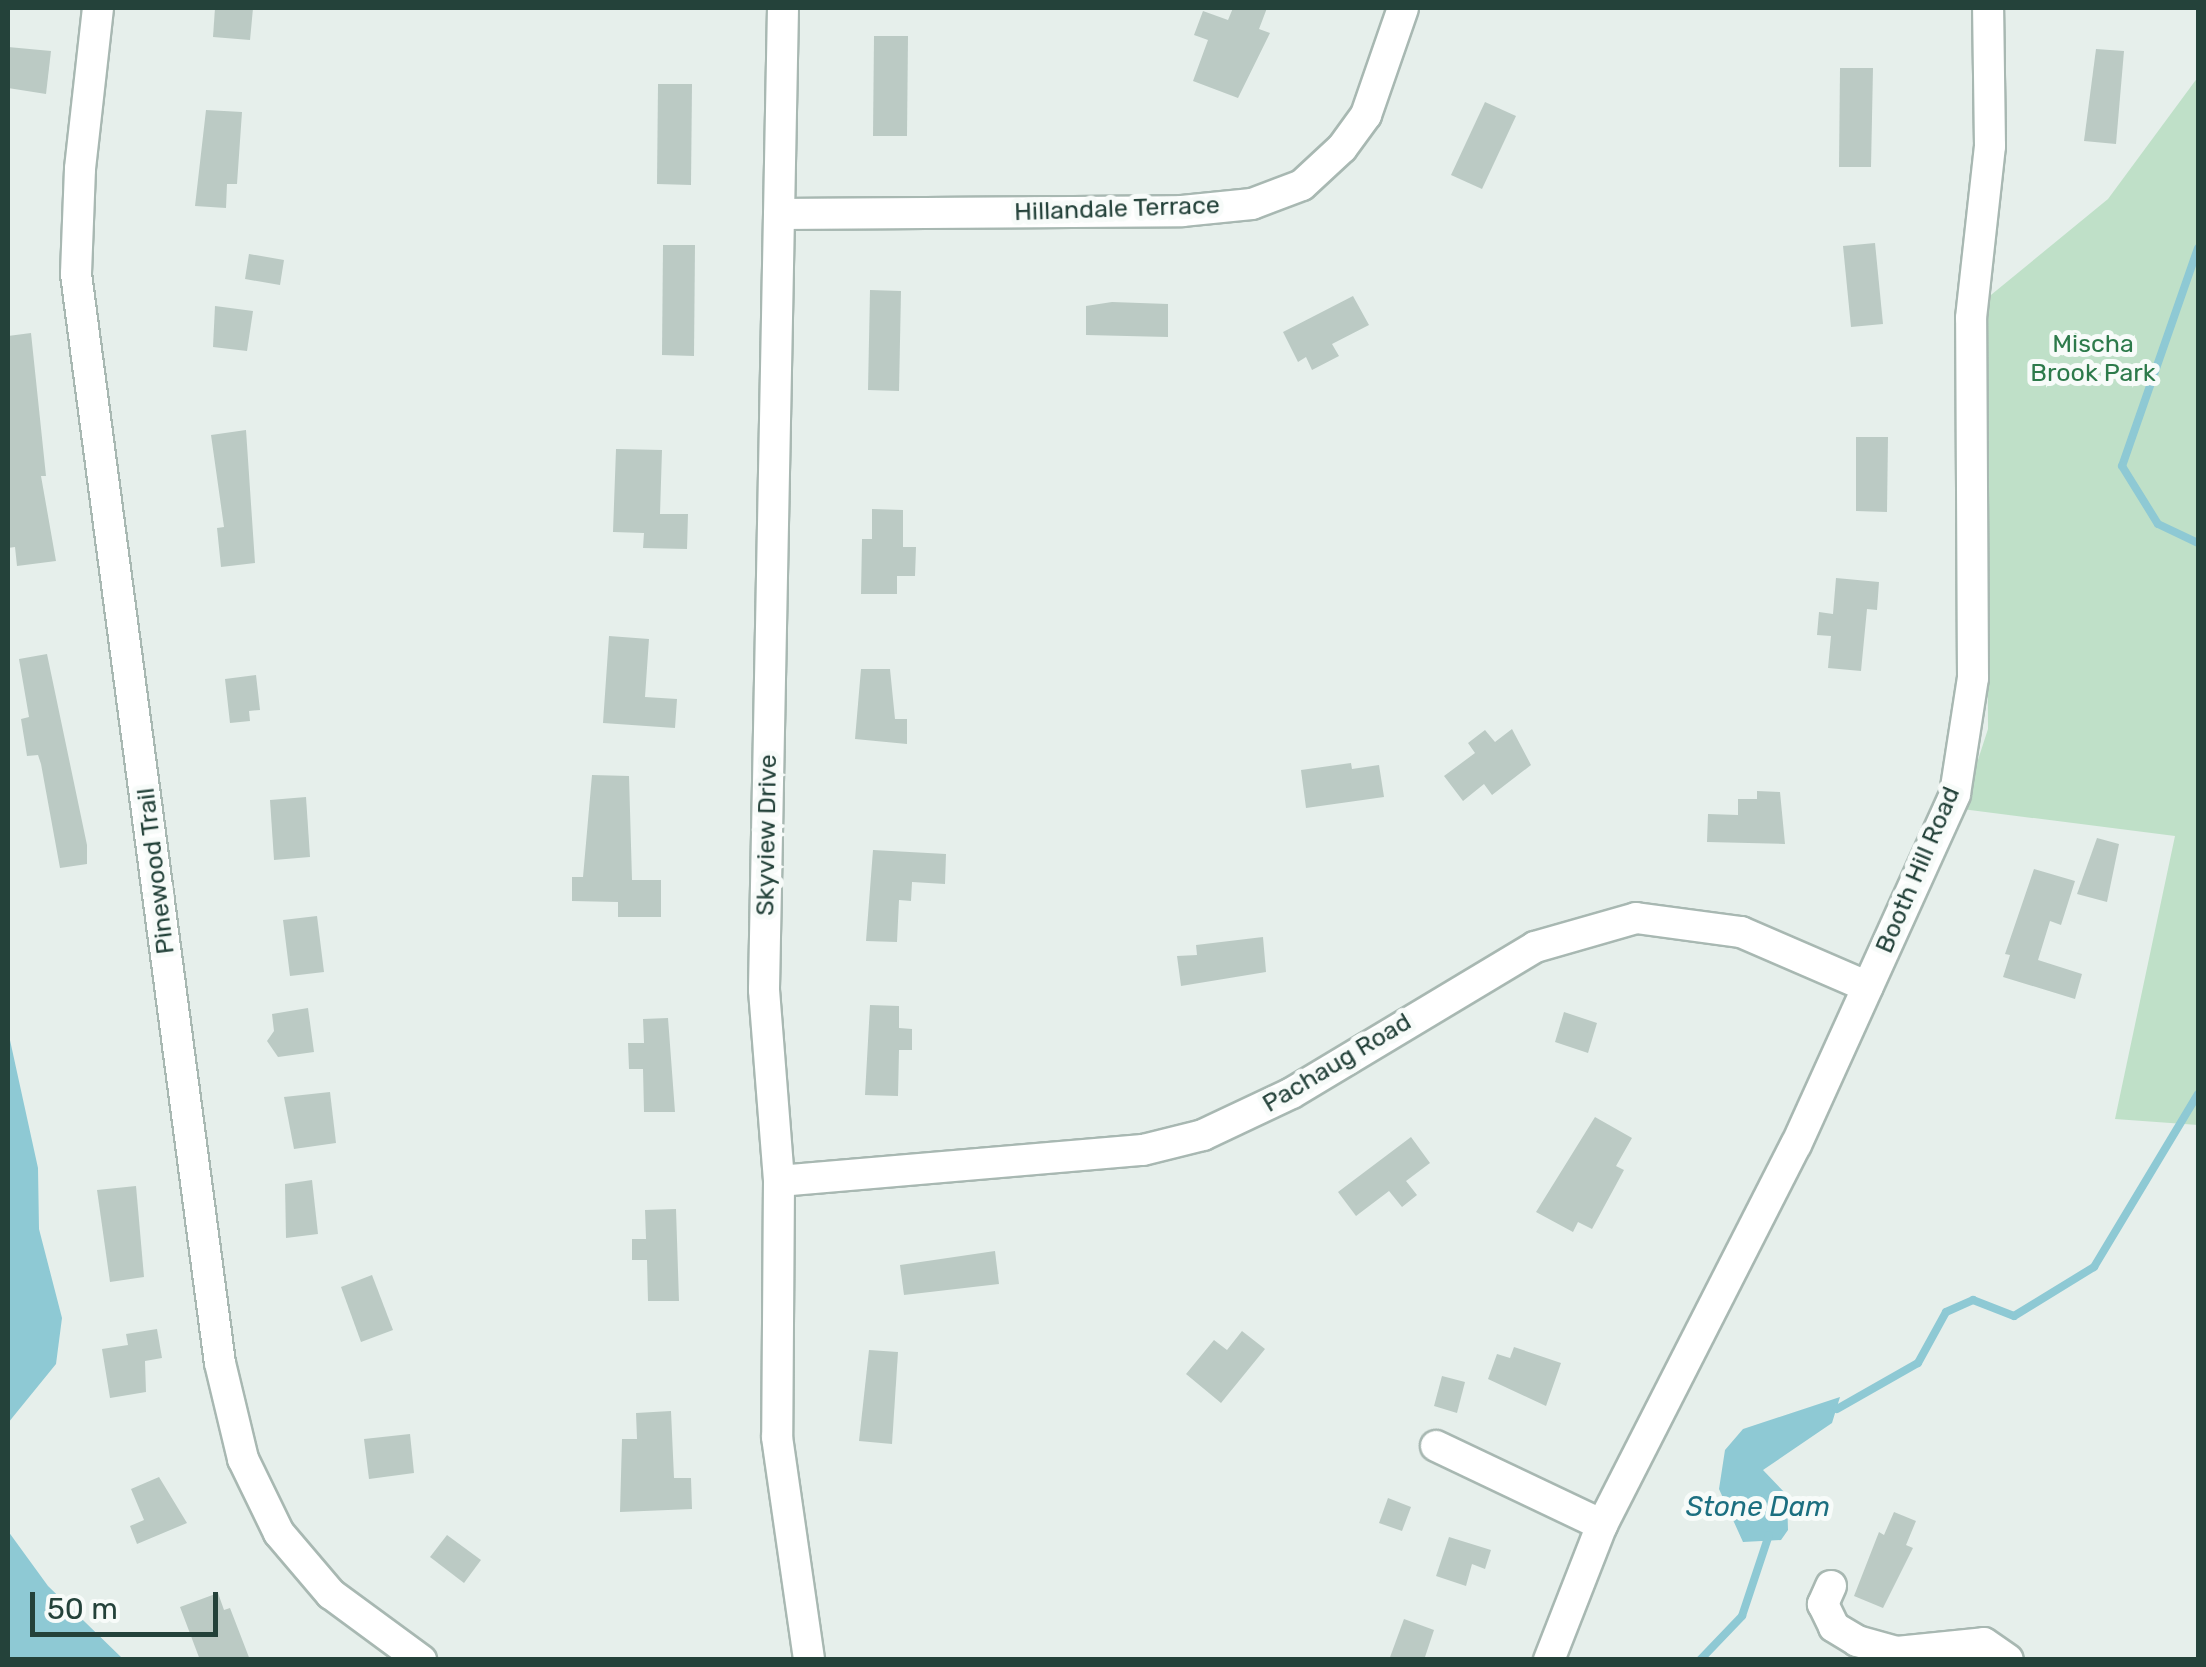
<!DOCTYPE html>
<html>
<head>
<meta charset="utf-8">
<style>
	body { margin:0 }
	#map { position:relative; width:2206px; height:1667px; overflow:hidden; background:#e6efeb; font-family:Rubik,sans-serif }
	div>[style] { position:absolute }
	.green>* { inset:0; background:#bfe0c8 }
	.water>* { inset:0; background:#8ec9d4 }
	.stream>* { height:8px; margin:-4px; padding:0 4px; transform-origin:4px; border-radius:4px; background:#8ec9d4 }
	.building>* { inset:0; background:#bbcac4 }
	.roads { filter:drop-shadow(2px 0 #a8b8b2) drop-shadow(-2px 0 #a8b8b2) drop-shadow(0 2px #a8b8b2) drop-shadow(0 -2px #a8b8b2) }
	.minor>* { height:30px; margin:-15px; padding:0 15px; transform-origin:15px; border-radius:15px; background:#fff }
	span { translate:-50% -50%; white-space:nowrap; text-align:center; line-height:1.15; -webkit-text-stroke:10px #f7fbf9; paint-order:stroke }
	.street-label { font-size:25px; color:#24423a }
	.park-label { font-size:25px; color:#2d7a4b }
	.water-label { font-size:28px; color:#1c6f80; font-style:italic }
	.frame { position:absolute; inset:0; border:10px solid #24423a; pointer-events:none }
	.scale { position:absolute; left:30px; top:1592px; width:188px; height:45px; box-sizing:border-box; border:5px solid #24423a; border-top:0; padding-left:12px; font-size:30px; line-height:35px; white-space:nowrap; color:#24423a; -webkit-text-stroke:8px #f7fbf9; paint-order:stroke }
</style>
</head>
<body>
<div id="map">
	<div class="green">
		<i style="clip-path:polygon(2198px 77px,2198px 1125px,2115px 1119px,2175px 836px,1962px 809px,1988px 729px,1986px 299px,2108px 199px)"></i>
	</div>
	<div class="water">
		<i style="clip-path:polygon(8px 1031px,38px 1168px,39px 1229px,62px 1318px,56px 1364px,8px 1423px)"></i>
		<i style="clip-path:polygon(1840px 1397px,1832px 1423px,1763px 1470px,1787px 1495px,1788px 1530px,1781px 1540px,1743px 1542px,1719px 1489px,1725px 1450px,1743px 1429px)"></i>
		<i style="clip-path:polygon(8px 1531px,48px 1586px,123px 1659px,8px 1659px)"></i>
	</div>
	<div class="stream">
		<i style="left:2198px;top:248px;width:231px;rotate:109.2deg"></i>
		<i style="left:2122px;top:466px;width:68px;rotate:58.2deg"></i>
		<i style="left:2158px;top:524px;width:44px;rotate:25.4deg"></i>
		<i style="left:1837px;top:1409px;width:93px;rotate:-29.6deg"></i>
		<i style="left:1918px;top:1363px;width:58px;rotate:-61.2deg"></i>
		<i style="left:1946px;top:1312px;width:30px;rotate:-24deg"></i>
		<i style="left:1973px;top:1300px;width:44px;rotate:21.3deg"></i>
		<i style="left:2014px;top:1316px;width:94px;rotate:-31.5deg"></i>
		<i style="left:2094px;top:1267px;width:202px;rotate:-59deg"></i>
		<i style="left:1700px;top:1660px;width:61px;rotate:-46.3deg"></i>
		<i style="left:1742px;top:1616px;width:85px;rotate:-71.6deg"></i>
	</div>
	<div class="building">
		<i style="clip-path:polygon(215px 8px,253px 8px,250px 40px,213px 37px)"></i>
		<i style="clip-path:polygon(1233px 8px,1267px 8px,1259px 29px,1270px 33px,1238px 98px,1193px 81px,1208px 40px,1194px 35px,1203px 11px,1228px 20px)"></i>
		<i style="clip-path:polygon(874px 36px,908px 36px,907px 136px,873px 136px)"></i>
		<i style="clip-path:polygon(8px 47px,51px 51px,46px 94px,8px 88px)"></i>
		<i style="clip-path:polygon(2096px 49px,2124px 51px,2116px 144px,2084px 141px)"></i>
		<i style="clip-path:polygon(1840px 68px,1873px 68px,1871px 167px,1839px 167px)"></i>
		<i style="clip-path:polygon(658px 84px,692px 84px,691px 185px,657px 184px)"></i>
		<i style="clip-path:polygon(1485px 102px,1516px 116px,1482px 189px,1451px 175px)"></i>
		<i style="clip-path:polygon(206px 110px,242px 112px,237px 184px,227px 184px,226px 208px,195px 206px)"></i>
		<i style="clip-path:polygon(1875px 243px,1883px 324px,1851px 327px,1843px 246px)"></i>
		<i style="clip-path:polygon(663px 245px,695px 245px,694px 356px,662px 355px)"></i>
		<i style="clip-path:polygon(249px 254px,284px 260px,280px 285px,245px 279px)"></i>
		<i style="clip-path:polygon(870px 290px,901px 291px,899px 391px,868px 390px)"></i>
		<i style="clip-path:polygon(1353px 296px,1369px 325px,1332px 344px,1339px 356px,1312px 370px,1306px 357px,1298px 362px,1283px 332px)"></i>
		<i style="clip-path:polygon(1112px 302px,1168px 304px,1168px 337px,1086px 335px,1086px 306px)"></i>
		<i style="clip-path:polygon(215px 306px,253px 311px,247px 351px,213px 347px)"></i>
		<i style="clip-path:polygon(31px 333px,46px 476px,41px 476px,56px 561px,17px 566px,15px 547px,8px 548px,8px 336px)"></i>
		<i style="clip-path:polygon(246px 430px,255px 563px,221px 567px,217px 528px,224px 527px,211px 435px)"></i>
		<i style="clip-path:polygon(1856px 437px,1888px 437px,1887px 512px,1856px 511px)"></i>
		<i style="clip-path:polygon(616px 449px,662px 450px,660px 514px,688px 514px,687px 549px,643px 548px,644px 533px,613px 532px)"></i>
		<i style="clip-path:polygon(872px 509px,903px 510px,903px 547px,916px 547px,915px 576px,897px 576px,897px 594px,861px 594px,862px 539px,872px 539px)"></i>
		<i style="clip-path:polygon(1836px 578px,1879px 582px,1877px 610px,1867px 609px,1861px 671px,1828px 668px,1831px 636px,1817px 635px,1819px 612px,1833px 614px)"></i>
		<i style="clip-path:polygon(609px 636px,649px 639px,645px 697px,677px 699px,675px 728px,603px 723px)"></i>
		<i style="clip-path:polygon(47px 654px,87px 845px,87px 864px,60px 868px,41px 764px,38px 755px,27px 756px,21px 719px,29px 717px,19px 659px)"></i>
		<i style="clip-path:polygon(861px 669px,890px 669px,895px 719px,907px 719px,907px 744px,855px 739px)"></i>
		<i style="clip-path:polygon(256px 675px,260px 710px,249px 711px,250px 721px,230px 723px,225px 679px)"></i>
		<i style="clip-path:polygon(1512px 729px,1531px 765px,1492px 795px,1484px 784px,1463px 801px,1444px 776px,1475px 753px,1468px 743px,1485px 730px,1495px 742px)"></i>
		<i style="clip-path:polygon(1351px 763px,1352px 769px,1379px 765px,1384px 797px,1306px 808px,1301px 770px)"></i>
		<i style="clip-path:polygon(592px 775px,629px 776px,632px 880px,661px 880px,661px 917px,618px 917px,618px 902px,572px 901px,572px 877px,583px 877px)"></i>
		<i style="clip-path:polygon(1757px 791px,1780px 792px,1785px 844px,1707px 842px,1708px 814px,1738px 815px,1738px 799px,1757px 799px)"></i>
		<i style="clip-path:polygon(306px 797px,310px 857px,274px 860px,270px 800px)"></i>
		<i style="clip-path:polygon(2097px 838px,2119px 844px,2107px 902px,2077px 894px)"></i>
		<i style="clip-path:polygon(873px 850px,946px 854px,945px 884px,912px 882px,911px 901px,899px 900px,897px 942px,866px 941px)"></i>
		<i style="clip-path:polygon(2034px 869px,2075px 881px,2061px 925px,2050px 921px,2038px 960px,2082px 974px,2075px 999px,2003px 977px,2010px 955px,2005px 954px)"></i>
		<i style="clip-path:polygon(317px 916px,324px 972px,290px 976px,283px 920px)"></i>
		<i style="clip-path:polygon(1263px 937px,1266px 972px,1181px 986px,1177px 956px,1197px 955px,1196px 945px)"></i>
		<i style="clip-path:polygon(870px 1005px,899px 1006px,899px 1028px,912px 1029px,912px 1050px,899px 1050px,898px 1096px,865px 1095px)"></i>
		<i style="clip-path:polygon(308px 1008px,314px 1052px,278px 1057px,267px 1041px,274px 1031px,272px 1014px)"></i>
		<i style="clip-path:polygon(1564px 1012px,1597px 1023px,1588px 1053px,1555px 1042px)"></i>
		<i style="clip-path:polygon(668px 1018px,675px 1112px,644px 1112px,643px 1069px,629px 1069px,628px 1043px,644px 1043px,643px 1019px)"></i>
		<i style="clip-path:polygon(330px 1092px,336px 1143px,294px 1149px,284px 1097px)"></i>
		<i style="clip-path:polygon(1595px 1117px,1632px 1138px,1616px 1166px,1624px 1170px,1592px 1229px,1578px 1222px,1573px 1232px,1536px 1212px)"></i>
		<i style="clip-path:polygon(1411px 1137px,1430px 1163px,1406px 1181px,1417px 1195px,1402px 1207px,1389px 1191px,1356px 1216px,1338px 1192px)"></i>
		<i style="clip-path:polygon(312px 1180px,318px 1234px,286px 1238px,285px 1184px)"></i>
		<i style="clip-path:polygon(136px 1186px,144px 1277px,110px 1282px,97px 1190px)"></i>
		<i style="clip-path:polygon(676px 1209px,679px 1301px,648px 1301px,647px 1260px,632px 1260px,632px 1239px,646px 1239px,645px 1210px)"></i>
		<i style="clip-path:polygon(995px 1251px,999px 1284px,904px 1295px,900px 1265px)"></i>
		<i style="clip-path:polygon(372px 1275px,393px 1330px,361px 1342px,341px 1287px)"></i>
		<i style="clip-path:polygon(157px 1329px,162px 1358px,145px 1361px,146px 1392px,110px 1398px,102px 1349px,128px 1345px,126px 1334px)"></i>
		<i style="clip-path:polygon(1242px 1331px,1265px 1349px,1221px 1403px,1186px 1374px,1214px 1340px,1227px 1350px)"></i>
		<i style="clip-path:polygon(1514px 1347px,1561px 1363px,1546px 1406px,1488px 1379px,1497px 1354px,1510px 1358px)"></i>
		<i style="clip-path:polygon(869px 1350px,898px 1352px,892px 1444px,859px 1441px)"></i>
		<i style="clip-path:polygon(1442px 1376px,1465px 1382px,1457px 1413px,1434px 1406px)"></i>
		<i style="clip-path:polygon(671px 1411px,674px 1478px,691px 1478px,692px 1509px,620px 1512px,622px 1439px,637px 1439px,636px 1413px)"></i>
		<i style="clip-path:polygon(410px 1434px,414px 1473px,369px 1479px,364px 1439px)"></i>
		<i style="clip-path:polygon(159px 1477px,187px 1523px,137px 1544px,130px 1526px,144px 1520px,131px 1489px)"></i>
		<i style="clip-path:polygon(1388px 1498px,1411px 1507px,1402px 1531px,1379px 1523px)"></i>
		<i style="clip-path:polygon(1894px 1512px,1916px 1521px,1906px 1545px,1913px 1548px,1883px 1608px,1854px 1596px,1879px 1532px,1884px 1535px)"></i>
		<i style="clip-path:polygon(447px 1535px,481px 1560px,464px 1583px,430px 1557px)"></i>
		<i style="clip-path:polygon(1449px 1537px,1491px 1550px,1485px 1569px,1472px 1564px,1466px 1586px,1436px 1576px)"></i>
		<i style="clip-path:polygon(218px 1593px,224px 1610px,230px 1608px,250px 1660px,200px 1660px,180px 1607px)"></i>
		<i style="clip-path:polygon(1404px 1619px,1434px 1630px,1424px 1660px,1389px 1660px)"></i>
	</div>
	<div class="roads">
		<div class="minor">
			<i style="left:98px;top:8px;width:162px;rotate:96.4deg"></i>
			<i style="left:80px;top:169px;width:105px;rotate:92.2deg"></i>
			<i style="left:76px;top:274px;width:1098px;rotate:82.47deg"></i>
			<i style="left:220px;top:1363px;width:99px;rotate:76.5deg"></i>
			<i style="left:243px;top:1459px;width:82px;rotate:64.1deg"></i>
			<i style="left:279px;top:1533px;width:80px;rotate:49.6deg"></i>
			<i style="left:331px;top:1594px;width:112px;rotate:36.3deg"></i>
			<i style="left:783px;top:8px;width:982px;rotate:91.11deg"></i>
			<i style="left:764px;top:990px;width:192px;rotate:85.5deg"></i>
			<i style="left:779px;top:1181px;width:256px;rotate:90.4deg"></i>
			<i style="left:777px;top:1437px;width:225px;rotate:81.8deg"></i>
			<i style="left:779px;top:214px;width:403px;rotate:-0.4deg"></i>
			<i style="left:1182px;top:211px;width:70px;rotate:-5.7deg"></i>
			<i style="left:1252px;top:204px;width:53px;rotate:-20.8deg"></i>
			<i style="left:1302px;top:185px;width:54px;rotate:-42.8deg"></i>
			<i style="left:1342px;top:148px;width:41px;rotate:-54deg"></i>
			<i style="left:1366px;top:115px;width:113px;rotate:-70.9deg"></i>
			<i style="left:779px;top:1181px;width:365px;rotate:-4.9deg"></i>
			<i style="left:1143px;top:1150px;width:62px;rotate:-14deg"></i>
			<i style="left:1203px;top:1135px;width:98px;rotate:-25.3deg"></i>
			<i style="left:1292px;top:1093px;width:283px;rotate:-31deg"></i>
			<i style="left:1535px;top:947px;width:105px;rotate:-16deg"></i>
			<i style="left:1636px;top:918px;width:106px;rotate:7.6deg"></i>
			<i style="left:1741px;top:932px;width:138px;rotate:23.4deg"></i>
			<i style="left:1436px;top:1446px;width:184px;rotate:25.4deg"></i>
			<i style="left:1831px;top:1586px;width:20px;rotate:114deg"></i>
			<i style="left:1823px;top:1604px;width:25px;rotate:64deg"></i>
			<i style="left:1834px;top:1627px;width:27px;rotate:31deg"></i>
			<i style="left:1857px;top:1641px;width:41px;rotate:15.4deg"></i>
			<i style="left:1897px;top:1652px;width:87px;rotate:-5.9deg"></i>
			<i style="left:1984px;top:1643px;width:29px;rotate:35deg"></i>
			<i style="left:1549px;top:1660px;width:145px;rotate:-68.6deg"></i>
			<i style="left:1602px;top:1525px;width:427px;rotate:-63deg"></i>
			<i style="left:1796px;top:1145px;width:385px;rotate:-65.6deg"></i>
			<i style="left:1955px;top:794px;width:117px;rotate:-81.2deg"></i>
			<i style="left:1973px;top:678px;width:360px;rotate:-90.3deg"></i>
			<i style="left:1971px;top:318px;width:173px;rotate:-83.7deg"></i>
			<i style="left:1990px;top:146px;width:138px;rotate:-90.8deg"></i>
		</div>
	</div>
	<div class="street-label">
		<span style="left:1117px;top:209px;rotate:-2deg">Hillandale Terrace</span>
		<span style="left:767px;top:835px;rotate:-89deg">Skyview Drive</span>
		<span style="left:1918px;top:870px;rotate:-67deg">Booth Hill Road</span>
		<span style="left:156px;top:871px;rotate:-97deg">Pinewood Trail</span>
		<span style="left:1337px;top:1063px;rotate:-31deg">Pachaug Road</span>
	</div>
	<div class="park-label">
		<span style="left:2093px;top:359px">Mischa<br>Brook Park</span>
	</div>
	<div class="water-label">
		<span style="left:1758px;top:1507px">Stone Dam</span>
	</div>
	<div class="frame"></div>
	<div class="scale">50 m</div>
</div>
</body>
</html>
